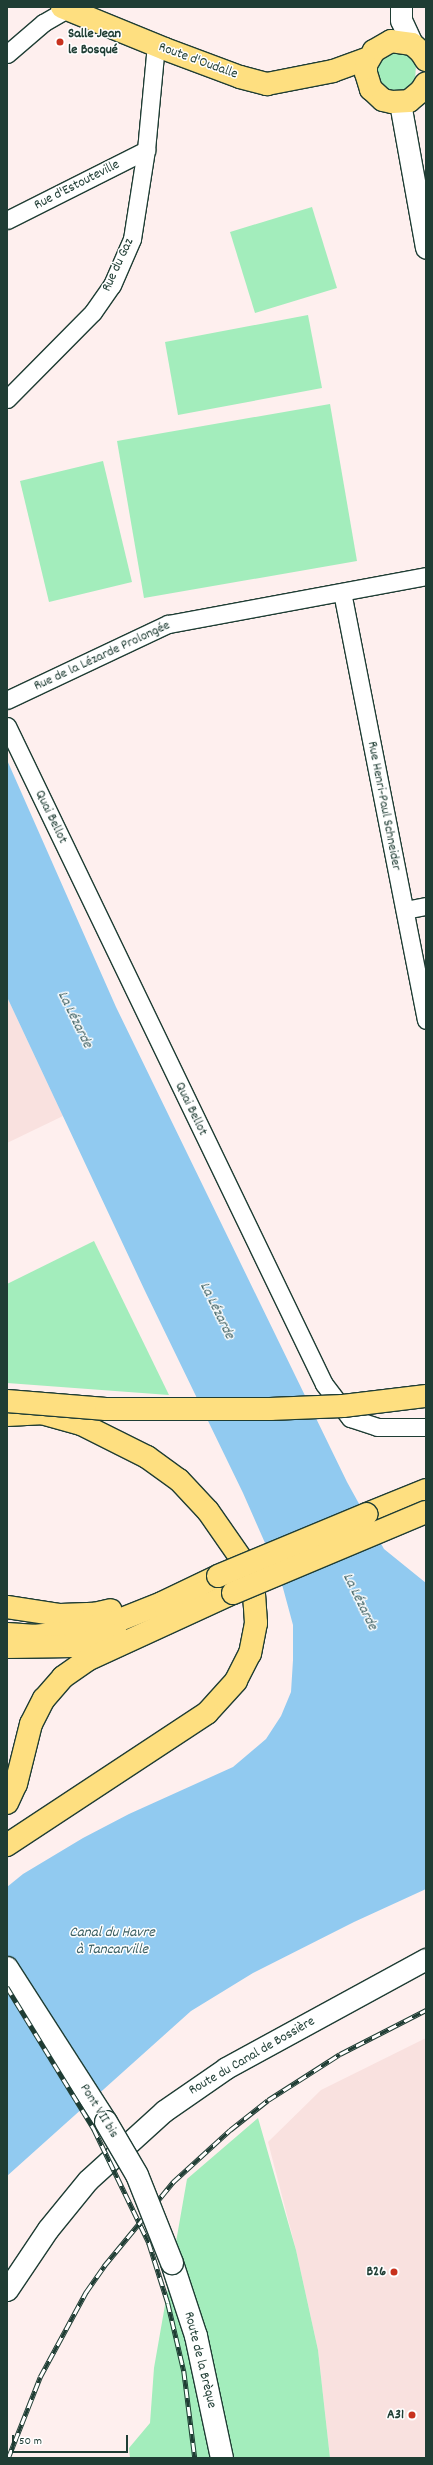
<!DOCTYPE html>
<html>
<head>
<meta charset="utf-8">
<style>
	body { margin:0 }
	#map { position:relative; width:433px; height:2465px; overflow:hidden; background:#feefee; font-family:Dekko,sans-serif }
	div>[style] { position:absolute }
	.built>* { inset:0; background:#f9e1df }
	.green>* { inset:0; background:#a3edbc }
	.water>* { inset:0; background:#91caf0 }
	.roads { filter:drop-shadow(1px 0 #1f3d34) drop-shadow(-1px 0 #1f3d34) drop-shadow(0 1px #1f3d34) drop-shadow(0 -1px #1f3d34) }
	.minor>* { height:17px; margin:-8.5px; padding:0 8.5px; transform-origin:8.5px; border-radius:8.5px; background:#fff }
	.tertiary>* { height:21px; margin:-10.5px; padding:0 10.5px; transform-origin:10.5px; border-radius:10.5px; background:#fff }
	.secondary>* { height:22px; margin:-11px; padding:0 11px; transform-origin:11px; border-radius:11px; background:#fff }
	.primary>* { height:22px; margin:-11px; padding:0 11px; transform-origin:11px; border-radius:11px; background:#fedf80 }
	.trunk>* { height:22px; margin:-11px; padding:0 11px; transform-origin:11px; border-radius:11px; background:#fedf80 }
	.motorway>* { height:22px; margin:-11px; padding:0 11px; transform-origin:11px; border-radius:11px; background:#fedf80 }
	.rail>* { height:4.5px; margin-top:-2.25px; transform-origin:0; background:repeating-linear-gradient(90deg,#fff 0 9px,#1f3d34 0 18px); box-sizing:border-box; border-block:1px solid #1f3d34 }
	.bridges { filter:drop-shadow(1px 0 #1f3d34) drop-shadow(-1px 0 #1f3d34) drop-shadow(0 1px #1f3d34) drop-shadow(0 -1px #1f3d34) }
	.secondary-bridge>* { height:22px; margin:-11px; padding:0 11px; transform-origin:11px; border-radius:11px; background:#fff }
	.primary-bridge>* { height:22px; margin:-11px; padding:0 11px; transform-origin:11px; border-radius:11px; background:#fedf80 }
	.trunk-bridge>* { height:22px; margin:-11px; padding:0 11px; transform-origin:11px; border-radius:11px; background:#fedf80 }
	.motorway-bridge>* { height:22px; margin:-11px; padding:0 11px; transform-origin:11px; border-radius:11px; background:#fedf80 }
	.dots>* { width:11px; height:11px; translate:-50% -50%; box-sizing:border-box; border:2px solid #fff; border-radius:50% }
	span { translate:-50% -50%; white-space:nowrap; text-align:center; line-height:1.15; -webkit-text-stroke:3px #fff; paint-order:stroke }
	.poi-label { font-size:14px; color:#1f3d34; font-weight:700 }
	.left { translate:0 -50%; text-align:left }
	.right { translate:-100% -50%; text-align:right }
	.street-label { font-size:14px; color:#1f3d34 }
	.water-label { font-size:15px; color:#3c6063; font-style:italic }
	.frame { position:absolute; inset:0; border:8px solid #1f3d34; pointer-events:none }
	.scale { position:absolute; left:12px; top:2435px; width:116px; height:18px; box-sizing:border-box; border:2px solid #1f3d34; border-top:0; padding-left:5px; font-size:12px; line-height:14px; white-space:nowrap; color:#1f3d34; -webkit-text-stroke:3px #fff; paint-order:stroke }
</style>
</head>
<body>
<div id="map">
	<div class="built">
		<i style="clip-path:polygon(7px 997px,63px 1116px,7px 1143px)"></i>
		<i style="clip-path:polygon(426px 2038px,426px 2458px,330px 2458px,318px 2350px,296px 2250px,268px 2142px,321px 2090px)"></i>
	</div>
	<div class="green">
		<i style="clip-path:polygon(390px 50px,406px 53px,416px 65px,415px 81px,411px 88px,396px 94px,381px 89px,373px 67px)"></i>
		<i style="clip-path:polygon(312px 207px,337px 288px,255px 313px,230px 232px)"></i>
		<i style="clip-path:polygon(308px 315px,322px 388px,178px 415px,165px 342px)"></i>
		<i style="clip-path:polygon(330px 404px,357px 561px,144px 598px,117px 441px)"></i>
		<i style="clip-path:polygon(103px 461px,132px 582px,49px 602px,20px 481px)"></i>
		<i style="clip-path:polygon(94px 1241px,169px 1395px,7px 1383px,7px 1284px)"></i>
		<i style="clip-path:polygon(258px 2118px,296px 2250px,318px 2350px,330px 2458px,130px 2458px,129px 2448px,150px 2423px,154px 2368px,187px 2179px)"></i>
	</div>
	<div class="water">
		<i style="clip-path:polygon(7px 760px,116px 1007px,347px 1482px,384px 1549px,426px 1583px,426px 1889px,354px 1922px,253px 1973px,191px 2011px,7px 2176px,7px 1887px,23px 1874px,83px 1838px,129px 1814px,233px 1767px,266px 1739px,281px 1716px,291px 1692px,293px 1660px,293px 1625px,280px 1577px,243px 1493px,145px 1291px,7px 997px)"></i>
	</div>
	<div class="roads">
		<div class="minor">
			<i style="left:7px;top:54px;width:48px;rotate:-40.7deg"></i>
			<i style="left:43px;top:23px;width:32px;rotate:-30deg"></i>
			<i style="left:7px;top:220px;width:156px;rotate:-26.7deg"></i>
			<i style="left:7px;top:399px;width:122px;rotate:-45.3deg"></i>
			<i style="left:93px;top:312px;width:33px;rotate:-55deg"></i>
			<i style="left:112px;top:285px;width:50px;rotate:-66.5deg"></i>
			<i style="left:132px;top:239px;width:90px;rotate:-81.1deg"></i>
			<i style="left:146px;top:150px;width:105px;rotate:-84.6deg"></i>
			<i style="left:342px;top:592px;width:436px;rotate:78.9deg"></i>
			<i style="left:7px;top:700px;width:178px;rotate:-25.3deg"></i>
			<i style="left:168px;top:624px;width:262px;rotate:-10.5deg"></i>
			<i style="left:7px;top:726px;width:730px;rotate:64.28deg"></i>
			<i style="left:324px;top:1384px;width:43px;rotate:52.6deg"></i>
			<i style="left:350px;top:1418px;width:28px;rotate:18deg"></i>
			<i style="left:377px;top:1427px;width:49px"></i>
			<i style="left:405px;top:910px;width:21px;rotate:-11deg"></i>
		</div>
		<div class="tertiary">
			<i style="left:401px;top:7px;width:13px;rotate:90deg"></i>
			<i style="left:401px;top:20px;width:26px;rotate:65deg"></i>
			<i style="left:400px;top:103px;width:147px;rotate:79.8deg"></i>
			<i style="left:7px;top:2290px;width:73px;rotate:-56.1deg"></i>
			<i style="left:48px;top:2229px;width:63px;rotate:-50.8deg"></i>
			<i style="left:88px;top:2180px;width:103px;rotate:-42.2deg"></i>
			<i style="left:164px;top:2111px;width:75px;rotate:-34.7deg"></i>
			<i style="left:226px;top:2068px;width:228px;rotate:-28.6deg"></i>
		</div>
		<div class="secondary">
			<i style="left:7px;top:1968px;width:183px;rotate:57.3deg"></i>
			<i style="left:172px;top:2263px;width:77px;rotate:71.8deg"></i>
			<i style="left:196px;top:2336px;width:125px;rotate:78deg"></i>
		</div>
		<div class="primary">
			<i style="left:62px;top:7px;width:111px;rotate:22.2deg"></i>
			<i style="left:165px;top:49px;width:80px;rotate:20.5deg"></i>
			<i style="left:240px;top:77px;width:28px;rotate:15deg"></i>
			<i style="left:267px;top:84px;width:67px;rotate:-11.1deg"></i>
			<i style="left:333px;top:71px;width:38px;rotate:-20deg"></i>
			<i style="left:426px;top:60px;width:9px;rotate:-122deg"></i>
			<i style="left:421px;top:52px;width:12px;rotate:-138deg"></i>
			<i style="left:412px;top:44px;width:21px;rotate:-172deg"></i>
			<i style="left:391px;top:41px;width:20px;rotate:150deg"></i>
			<i style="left:374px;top:51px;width:16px;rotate:120deg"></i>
			<i style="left:366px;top:65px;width:8px;rotate:90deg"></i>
			<i style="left:366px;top:73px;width:17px;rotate:73deg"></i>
			<i style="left:371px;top:89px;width:16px;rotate:43deg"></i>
			<i style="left:383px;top:100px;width:9px;rotate:13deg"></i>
			<i style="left:392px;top:102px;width:17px;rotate:-3deg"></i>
			<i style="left:409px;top:101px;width:16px;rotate:-40deg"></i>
			<i style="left:421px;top:91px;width:9px;rotate:-58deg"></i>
		</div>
		<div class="trunk">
			<i style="left:7px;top:1415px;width:34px;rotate:-3deg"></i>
			<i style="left:41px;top:1413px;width:41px;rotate:15.4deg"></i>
			<i style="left:81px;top:1424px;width:74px;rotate:26.6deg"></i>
			<i style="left:147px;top:1457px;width:39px;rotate:36deg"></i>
			<i style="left:179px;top:1480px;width:42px;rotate:46.9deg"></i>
			<i style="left:208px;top:1511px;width:60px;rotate:55.2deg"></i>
			<i style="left:242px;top:1560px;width:36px;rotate:71deg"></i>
			<i style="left:254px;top:1594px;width:29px;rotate:86deg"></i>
			<i style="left:256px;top:1623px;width:31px;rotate:101deg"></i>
			<i style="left:250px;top:1653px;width:31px;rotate:117deg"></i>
			<i style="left:236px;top:1681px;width:43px;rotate:132.2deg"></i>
			<i style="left:207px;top:1713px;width:240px;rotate:146.6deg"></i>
			<i style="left:367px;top:1514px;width:64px;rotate:-22.1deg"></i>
			<i style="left:7px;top:1607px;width:54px;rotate:8.6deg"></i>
			<i style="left:60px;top:1615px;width:34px;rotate:-2deg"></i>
			<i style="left:94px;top:1614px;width:17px;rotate:-13deg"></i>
			<i style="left:7px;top:1634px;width:26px;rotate:4deg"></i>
			<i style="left:33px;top:1636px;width:42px;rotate:-5.4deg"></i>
			<i style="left:75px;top:1632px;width:43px;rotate:-14.7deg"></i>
			<i style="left:117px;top:1621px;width:48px;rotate:-21.8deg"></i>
			<i style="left:162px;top:1603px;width:62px;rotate:-25.7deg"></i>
		</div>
		<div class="motorway">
			<i style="left:7px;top:1647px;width:67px;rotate:-0.9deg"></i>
			<i style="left:74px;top:1646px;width:44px;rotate:-14.3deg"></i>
			<i style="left:7px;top:1803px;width:21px;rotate:-65deg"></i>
			<i style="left:16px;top:1784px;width:62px;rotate:-76deg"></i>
			<i style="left:31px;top:1724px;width:28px;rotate:-63deg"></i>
			<i style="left:44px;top:1699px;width:29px;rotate:-49deg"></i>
			<i style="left:63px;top:1677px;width:29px;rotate:-35deg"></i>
			<i style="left:87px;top:1660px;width:161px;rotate:-24.7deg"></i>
		</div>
	</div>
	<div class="rail">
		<i style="left:7px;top:1987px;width:167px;rotate:58.5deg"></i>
		<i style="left:94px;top:2129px;width:127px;rotate:64.2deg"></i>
		<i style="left:149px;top:2243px;width:63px;rotate:72.4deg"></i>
		<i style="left:168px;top:2303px;width:70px;rotate:76.8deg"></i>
		<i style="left:184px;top:2371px;width:88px;rotate:82.8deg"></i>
		<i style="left:8px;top:2458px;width:87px;rotate:-68.4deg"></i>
		<i style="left:40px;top:2377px;width:97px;rotate:-61.6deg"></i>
		<i style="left:86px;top:2292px;width:32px;rotate:-55deg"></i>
		<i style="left:104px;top:2266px;width:109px;rotate:-50.6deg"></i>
		<i style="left:173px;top:2182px;width:77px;rotate:-42.4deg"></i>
		<i style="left:230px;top:2130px;width:48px;rotate:-38.3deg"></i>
		<i style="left:268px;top:2100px;width:85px;rotate:-32.6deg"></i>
		<i style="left:340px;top:2054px;width:97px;rotate:-27.1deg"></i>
	</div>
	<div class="bridges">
		<div class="secondary-bridge">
			<i style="left:106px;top:2122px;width:61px;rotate:59.7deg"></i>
			<i style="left:137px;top:2175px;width:95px;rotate:68.3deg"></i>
		</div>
		<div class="primary-bridge">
			<i style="left:7px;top:1401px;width:99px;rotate:4.6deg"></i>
			<i style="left:106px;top:1409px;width:164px"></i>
			<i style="left:270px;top:1409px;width:73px;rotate:-2.4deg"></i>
			<i style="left:343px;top:1406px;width:84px;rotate:-6.9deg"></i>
		</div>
		<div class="trunk-bridge">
			<i style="left:218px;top:1576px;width:161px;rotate:-22.6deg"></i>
		</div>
		<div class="motorway-bridge">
			<i style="left:233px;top:1593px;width:209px;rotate:-22.8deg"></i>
		</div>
	</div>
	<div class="dots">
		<i style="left:60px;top:42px;background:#c8321e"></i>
		<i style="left:394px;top:2272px;background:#c8321e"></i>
		<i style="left:412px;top:2415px;background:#c8321e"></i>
	</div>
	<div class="poi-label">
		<span class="left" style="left:68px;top:42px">Salle Jean<br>le Bosqué</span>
		<span class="right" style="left:386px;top:2272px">B26</span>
		<span class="right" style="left:404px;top:2415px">A31</span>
	</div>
	<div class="street-label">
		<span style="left:198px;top:61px;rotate:20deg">Route d'Oudalle</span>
		<span style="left:77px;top:185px;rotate:-27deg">Rue d'Estouteville</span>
		<span style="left:118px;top:265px;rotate:-65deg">Rue du Gaz</span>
		<span style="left:102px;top:656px;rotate:-25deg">Rue de la Lézarde Prolongée</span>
		<span style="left:384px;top:806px;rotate:79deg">Rue Henri-Paul Schneider</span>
		<span style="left:51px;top:817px;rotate:64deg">Quai Bellot</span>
		<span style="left:191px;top:1109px;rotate:64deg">Quai Bellot</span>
		<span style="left:252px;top:2056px;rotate:-30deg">Route du Canal de Bossière</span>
		<span style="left:99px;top:2111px;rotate:58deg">Pont VII bis</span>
		<span style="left:200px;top:2360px;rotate:76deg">Route de la Brèque</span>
	</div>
	<div class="water-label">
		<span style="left:74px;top:1020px;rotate:64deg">La Lézarde</span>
		<span style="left:216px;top:1311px;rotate:64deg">La Lézarde</span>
		<span style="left:359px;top:1602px;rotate:64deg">La Lézarde</span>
		<span style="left:112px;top:1942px">Canal du Havre<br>à Tancarville</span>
	</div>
	<div class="frame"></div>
	<div class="scale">50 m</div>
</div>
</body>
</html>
